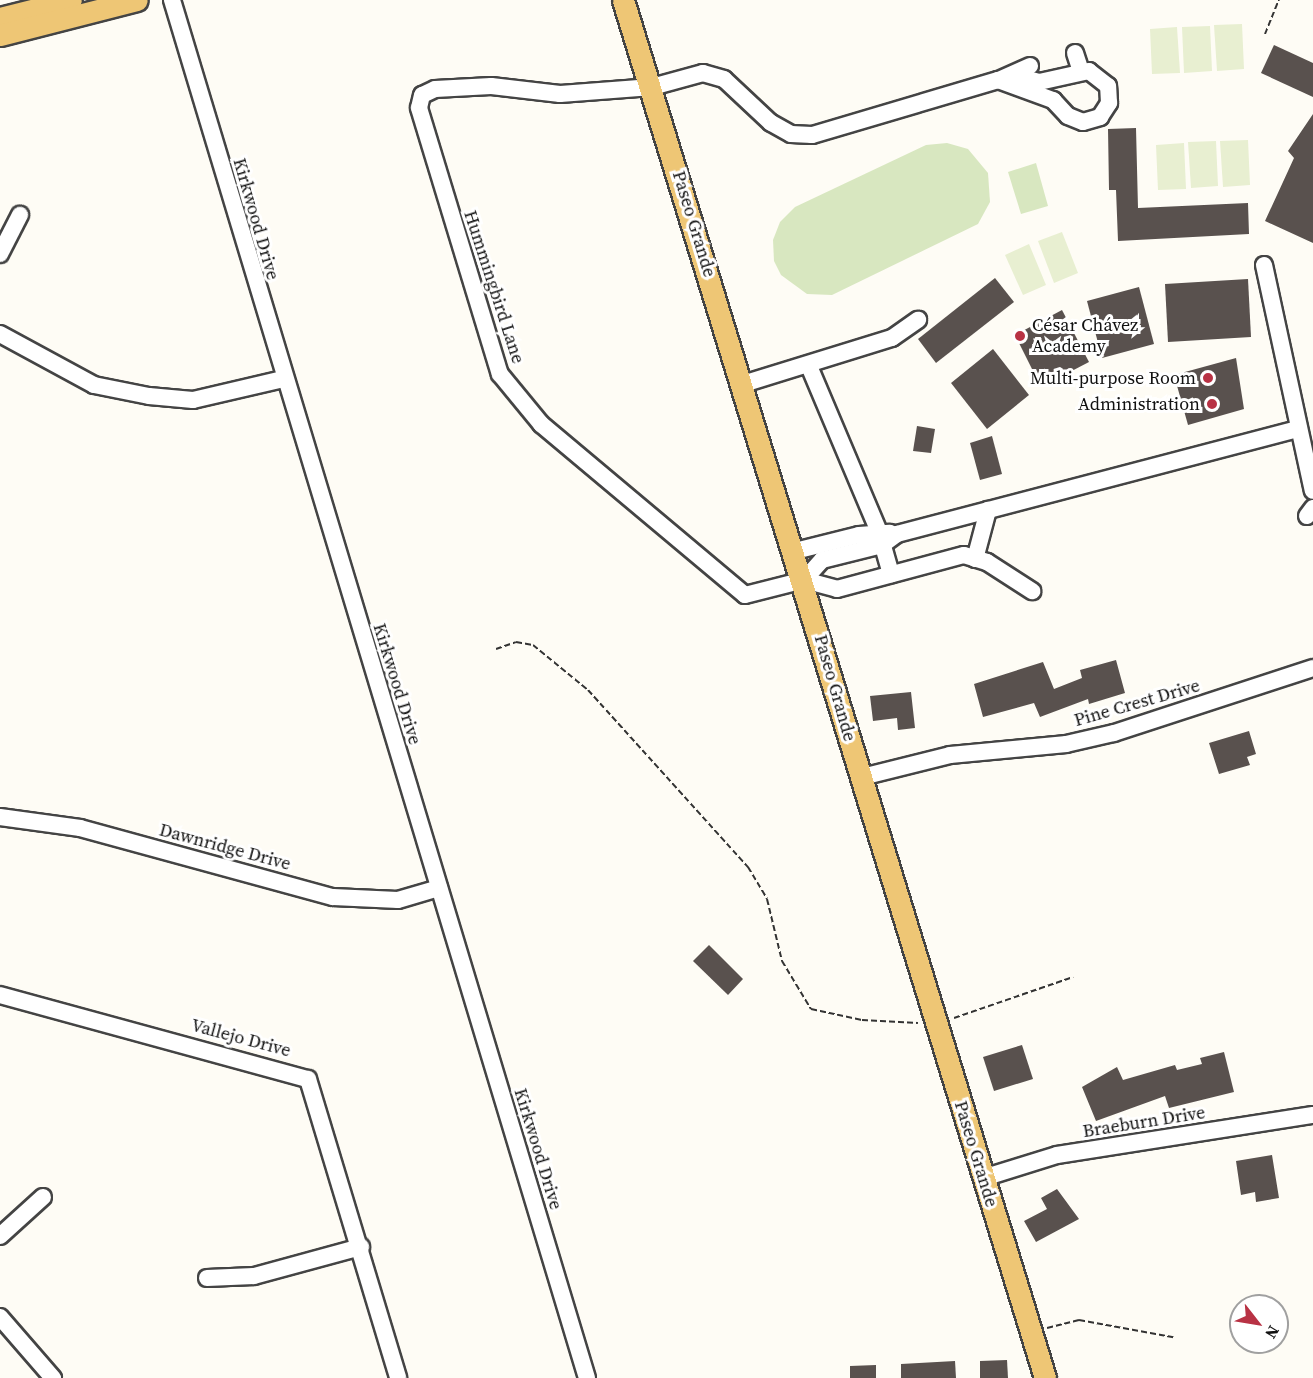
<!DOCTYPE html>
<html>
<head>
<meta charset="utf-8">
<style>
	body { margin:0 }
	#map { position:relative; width:1313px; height:1378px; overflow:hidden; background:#fefcf5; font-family:"Source Serif 4",serif }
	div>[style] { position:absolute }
	.green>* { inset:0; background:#d8e7c0 }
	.pitch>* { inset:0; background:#e8efd1 }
	.building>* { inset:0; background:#59514e }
	.path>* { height:2px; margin-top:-1px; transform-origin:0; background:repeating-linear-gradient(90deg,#333 0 6px,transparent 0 9px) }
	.roads { filter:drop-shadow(2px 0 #444) drop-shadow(-2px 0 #444) drop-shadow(0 2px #444) drop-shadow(0 -2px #444) }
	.minor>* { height:16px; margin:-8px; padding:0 8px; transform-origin:8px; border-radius:8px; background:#fff }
	.major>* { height:21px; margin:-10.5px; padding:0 10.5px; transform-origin:10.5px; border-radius:10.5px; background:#eec675 }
	.dots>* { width:16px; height:16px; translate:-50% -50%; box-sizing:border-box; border:3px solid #fff; border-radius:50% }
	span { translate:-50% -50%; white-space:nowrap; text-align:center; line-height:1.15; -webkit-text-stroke:6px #fff; paint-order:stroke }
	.street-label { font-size:18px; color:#111 }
	.poi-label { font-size:18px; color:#111 }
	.left { translate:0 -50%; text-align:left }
	.right { translate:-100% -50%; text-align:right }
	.north { position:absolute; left:1229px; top:1294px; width:60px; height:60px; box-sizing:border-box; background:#fff; border:2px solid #a0a0a0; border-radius:50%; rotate:121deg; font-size:16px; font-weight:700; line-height:24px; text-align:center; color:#111 }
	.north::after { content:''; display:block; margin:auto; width:21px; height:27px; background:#b83244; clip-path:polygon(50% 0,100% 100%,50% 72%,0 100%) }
</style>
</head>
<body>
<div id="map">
	<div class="green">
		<i style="clip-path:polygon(947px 143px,968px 149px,988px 173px,990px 202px,978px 224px,832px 295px,807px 294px,781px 275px,774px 261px,773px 240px,780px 222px,795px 207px,926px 145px)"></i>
		<i style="clip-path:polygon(1036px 163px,1048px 206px,1021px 214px,1008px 172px)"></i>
	</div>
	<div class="pitch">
		<i style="clip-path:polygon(1242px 24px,1244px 69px,1217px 71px,1214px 25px)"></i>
		<i style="clip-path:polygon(1210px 26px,1212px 71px,1184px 73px,1182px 27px)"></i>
		<i style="clip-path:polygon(1177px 27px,1180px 73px,1152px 74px,1150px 29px)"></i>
		<i style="clip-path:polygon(1248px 140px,1250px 185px,1223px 187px,1220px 141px)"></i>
		<i style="clip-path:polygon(1216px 141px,1218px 186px,1191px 188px,1188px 142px)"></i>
		<i style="clip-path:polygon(1184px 143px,1186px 189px,1158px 190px,1156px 145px)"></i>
		<i style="clip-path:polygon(1062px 232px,1078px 273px,1054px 283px,1038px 241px)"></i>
		<i style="clip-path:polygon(1029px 244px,1046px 285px,1023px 295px,1005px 255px)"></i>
	</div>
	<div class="building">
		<i style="clip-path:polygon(1274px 45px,1313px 63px,1313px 97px,1261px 73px)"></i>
		<i style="clip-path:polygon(1313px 114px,1313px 243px,1265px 221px,1294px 158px,1288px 151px)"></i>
		<i style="clip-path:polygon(1136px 128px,1138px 208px,1248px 203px,1249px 234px,1118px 241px,1116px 190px,1109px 190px,1108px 129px)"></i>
		<i style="clip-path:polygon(995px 278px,1014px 302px,936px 363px,918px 339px)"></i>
		<i style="clip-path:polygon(1248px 279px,1251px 337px,1168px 342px,1165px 284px)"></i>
		<i style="clip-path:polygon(1139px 287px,1154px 344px,1102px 358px,1087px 301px)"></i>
		<i style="clip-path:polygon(1062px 310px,1089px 362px,1041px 387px,1015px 335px)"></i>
		<i style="clip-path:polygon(993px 349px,1029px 395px,987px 429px,951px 383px)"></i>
		<i style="clip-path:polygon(1236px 358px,1244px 409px,1188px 425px,1174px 375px)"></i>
		<i style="clip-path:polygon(917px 426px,935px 429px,931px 453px,913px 451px)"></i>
		<i style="clip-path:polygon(992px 436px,1002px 474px,980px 480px,970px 443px)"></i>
		<i style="clip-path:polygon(1116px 660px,1125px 693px,1089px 704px,1088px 699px,1040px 717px,1034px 703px,983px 717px,974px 684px,1043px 662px,1054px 689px,1082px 678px,1080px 670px)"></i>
		<i style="clip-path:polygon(911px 692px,915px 728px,898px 730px,897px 718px,873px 721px,870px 696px)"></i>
		<i style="clip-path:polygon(1249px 731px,1256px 754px,1247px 757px,1250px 765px,1219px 774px,1209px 743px)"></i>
		<i style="clip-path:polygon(709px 945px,743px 979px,728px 995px,693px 961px)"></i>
		<i style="clip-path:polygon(1022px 1045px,1033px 1079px,994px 1091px,983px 1057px)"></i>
		<i style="clip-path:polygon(1224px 1052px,1234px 1092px,1169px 1108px,1165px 1096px,1096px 1121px,1082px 1087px,1117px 1067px,1123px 1080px,1175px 1065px,1177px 1070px,1202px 1064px,1200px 1058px)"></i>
		<i style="clip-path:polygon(1272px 1155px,1279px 1198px,1256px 1202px,1255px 1192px,1241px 1195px,1236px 1161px)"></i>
		<i style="clip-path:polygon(1057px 1189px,1079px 1219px,1036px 1242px,1024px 1221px,1047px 1209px,1041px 1198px)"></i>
		<i style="clip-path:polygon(1007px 1360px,1008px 1378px,980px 1378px,980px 1361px)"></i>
		<i style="clip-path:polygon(955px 1361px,956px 1378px,901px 1378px,901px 1364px)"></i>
		<i style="clip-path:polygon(876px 1365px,876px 1378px,850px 1378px,850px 1366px)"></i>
	</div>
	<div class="path">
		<i style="left:1265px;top:34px;width:37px;rotate:-68deg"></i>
		<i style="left:496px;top:649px;width:21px;rotate:-19deg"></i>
		<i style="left:516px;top:642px;width:17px;rotate:10deg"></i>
		<i style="left:533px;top:645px;width:71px;rotate:39.3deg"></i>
		<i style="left:588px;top:690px;width:239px;rotate:47.9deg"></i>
		<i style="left:748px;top:867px;width:37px;rotate:59deg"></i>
		<i style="left:767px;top:899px;width:64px;rotate:76.4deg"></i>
		<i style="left:782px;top:961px;width:56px;rotate:58.9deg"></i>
		<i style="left:811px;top:1009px;width:52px;rotate:12.2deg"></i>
		<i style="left:862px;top:1020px;width:56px;rotate:3.1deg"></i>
		<i style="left:954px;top:1018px;width:126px;rotate:-19deg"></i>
		<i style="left:1047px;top:1328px;width:33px;rotate:-14deg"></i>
		<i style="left:1079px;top:1320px;width:96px;rotate:10.3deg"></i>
	</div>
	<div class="roads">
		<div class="minor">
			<i style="left:172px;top:0;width:1439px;rotate:73.24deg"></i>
			<i style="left:1075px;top:53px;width:20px;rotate:72deg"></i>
			<i style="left:1030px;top:66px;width:35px;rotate:156deg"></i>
			<i style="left:998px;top:80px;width:194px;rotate:163.5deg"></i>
			<i style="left:812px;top:135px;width:21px;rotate:-177deg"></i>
			<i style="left:791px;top:134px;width:23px;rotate:-151deg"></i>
			<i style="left:771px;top:123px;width:64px;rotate:-136.9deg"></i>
			<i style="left:724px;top:79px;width:22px;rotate:-164deg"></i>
			<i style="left:703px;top:73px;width:53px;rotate:164.6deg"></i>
			<i style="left:652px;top:87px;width:92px;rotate:175.6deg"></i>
			<i style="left:560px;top:94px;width:69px;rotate:-173.4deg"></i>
			<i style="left:491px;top:86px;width:56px;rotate:176.9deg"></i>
			<i style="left:435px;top:89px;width:14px;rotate:155deg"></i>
			<i style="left:422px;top:95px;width:13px;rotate:103deg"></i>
			<i style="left:419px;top:108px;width:278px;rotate:73.1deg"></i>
			<i style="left:500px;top:374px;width:65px;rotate:50.6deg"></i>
			<i style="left:541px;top:424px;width:266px;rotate:40deg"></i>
			<i style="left:745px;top:595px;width:61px;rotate:-14.3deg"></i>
			<i style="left:804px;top:580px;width:34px;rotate:15deg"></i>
			<i style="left:837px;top:589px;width:131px;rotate:-15deg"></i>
			<i style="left:964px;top:555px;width:24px;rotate:17deg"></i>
			<i style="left:987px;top:562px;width:54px;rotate:32.8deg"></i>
			<i style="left:998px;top:80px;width:59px;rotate:20deg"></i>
			<i style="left:1053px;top:100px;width:22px;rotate:47deg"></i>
			<i style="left:1068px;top:116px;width:16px;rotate:22deg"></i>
			<i style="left:1083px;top:122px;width:18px;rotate:-16deg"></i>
			<i style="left:1100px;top:117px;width:17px;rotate:-57deg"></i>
			<i style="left:1109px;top:103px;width:17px;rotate:-93deg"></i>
			<i style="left:1108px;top:86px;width:24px;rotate:-142deg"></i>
			<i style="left:1089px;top:71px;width:51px;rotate:167.6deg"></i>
			<i style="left:1039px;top:82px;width:27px;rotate:-165deg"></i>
			<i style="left:0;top:254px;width:44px;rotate:-62.9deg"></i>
			<i style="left:1264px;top:265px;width:231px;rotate:77.8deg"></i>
			<i style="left:0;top:334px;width:107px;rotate:28.5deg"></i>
			<i style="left:94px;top:385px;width:56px;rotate:11.3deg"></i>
			<i style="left:149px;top:396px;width:44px;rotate:5.2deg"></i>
			<i style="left:193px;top:400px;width:92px;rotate:-13.1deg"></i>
			<i style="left:809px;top:366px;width:180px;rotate:67.1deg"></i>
			<i style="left:879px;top:532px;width:44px;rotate:74.1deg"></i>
			<i style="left:743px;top:384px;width:156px;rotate:-17.2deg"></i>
			<i style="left:892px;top:338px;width:32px;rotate:-35deg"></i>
			<i style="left:1307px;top:516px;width:10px;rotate:-53deg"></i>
			<i style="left:795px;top:551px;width:66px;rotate:-14deg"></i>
			<i style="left:859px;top:535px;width:31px;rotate:-4deg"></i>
			<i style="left:975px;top:559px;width:51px;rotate:-75.1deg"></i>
			<i style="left:804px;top:580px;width:27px;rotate:-48deg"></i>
			<i style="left:822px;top:560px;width:62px;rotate:-14deg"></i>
			<i style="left:882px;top:545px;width:19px;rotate:-36deg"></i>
			<i style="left:897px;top:534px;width:414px;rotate:-14.7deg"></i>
			<i style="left:862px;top:777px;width:91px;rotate:-14deg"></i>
			<i style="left:950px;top:755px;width:117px;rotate:-5.4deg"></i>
			<i style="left:1066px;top:744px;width:49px;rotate:-12.9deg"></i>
			<i style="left:1114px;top:733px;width:209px;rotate:-18.1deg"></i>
			<i style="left:0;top:817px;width:81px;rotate:7.8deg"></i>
			<i style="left:80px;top:828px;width:262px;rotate:15.3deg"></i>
			<i style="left:333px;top:897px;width:65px;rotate:2.6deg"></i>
			<i style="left:398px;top:900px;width:43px;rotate:-16.3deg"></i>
			<i style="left:0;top:995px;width:319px;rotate:15.3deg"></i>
			<i style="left:308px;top:1079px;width:312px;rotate:73.2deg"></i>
			<i style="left:983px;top:1178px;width:77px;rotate:-17.3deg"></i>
			<i style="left:1057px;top:1155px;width:259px;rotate:-8.9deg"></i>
			<i style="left:0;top:1236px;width:58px;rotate:-42.2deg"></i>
			<i style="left:207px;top:1278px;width:47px;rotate:-2.4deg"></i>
			<i style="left:254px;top:1276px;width:111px;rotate:-15.2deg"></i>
			<i style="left:0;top:1317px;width:81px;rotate:49deg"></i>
		</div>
		<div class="major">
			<i style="left:623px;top:0;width:1441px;rotate:72.97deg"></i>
			<i style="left:0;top:18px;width:73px;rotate:-14.2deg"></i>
			<i style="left:0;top:35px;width:141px;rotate:-14.3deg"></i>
		</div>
	</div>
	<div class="dots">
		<i style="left:1020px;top:336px;background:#b83244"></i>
		<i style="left:1208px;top:378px;background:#b83244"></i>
		<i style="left:1212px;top:404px;background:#b83244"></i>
	</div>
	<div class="street-label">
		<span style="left:256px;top:219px;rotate:74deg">Kirkwood Drive</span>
		<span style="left:694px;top:224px;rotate:73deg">Paseo Grande</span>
		<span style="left:494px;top:287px;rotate:72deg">Hummingbird Lane</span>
		<span style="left:397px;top:684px;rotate:73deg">Kirkwood Drive</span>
		<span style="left:835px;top:688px;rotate:74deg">Paseo Grande</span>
		<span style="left:1137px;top:703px;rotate:-16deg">Pine Crest Drive</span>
		<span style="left:225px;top:847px;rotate:15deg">Dawnridge Drive</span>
		<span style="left:241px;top:1038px;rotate:15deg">Vallejo Drive</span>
		<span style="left:1144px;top:1122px;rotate:-9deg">Braeburn Drive</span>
		<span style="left:538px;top:1149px;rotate:73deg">Kirkwood Drive</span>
		<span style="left:976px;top:1154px;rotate:73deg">Paseo Grande</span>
	</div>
	<div class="poi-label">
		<span class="left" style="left:1032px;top:336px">César Chávez<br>Academy</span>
		<span class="right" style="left:1196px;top:378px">Multi-purpose Room</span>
		<span class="right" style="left:1200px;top:404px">Administration</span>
	</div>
	<div class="north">N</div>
</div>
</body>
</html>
